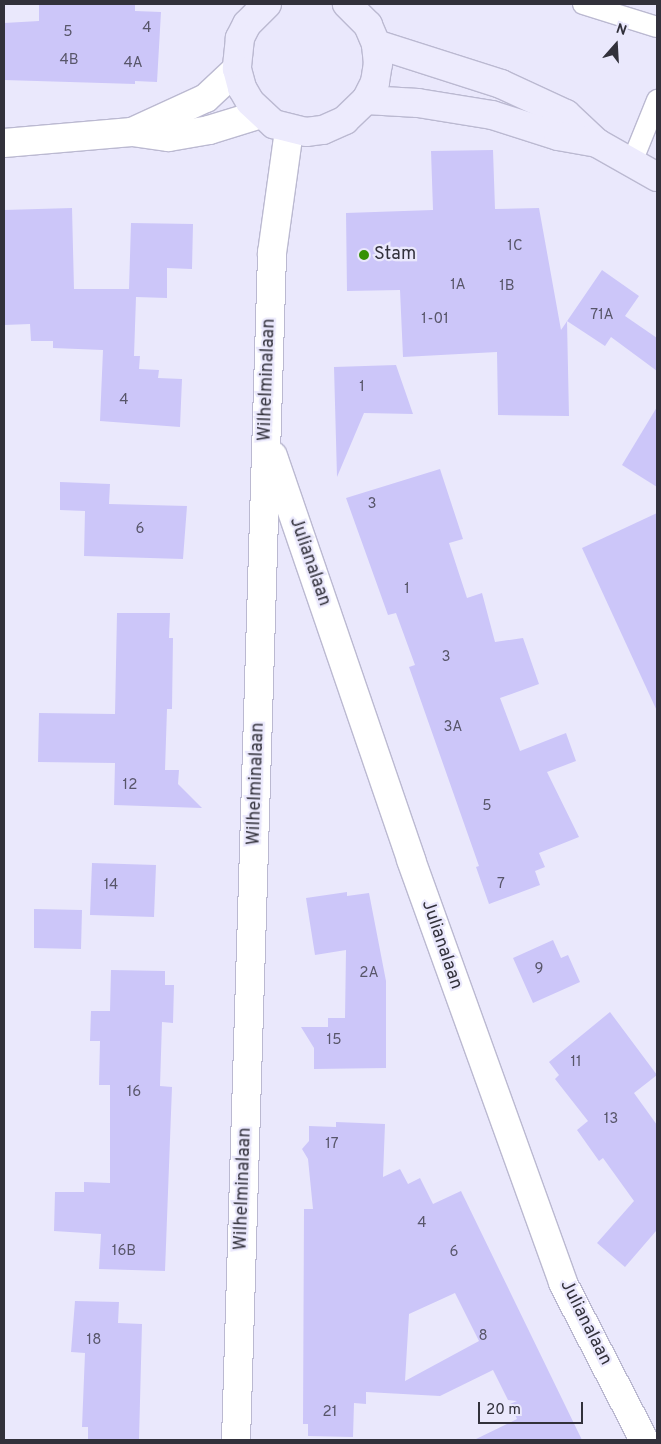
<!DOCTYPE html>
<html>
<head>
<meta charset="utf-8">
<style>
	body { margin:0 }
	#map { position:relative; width:661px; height:1444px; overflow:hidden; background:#eae8fc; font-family:Overpass,sans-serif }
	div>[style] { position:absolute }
	.building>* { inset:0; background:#ccc6f9 }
	.roads { filter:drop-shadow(1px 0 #bbb9d1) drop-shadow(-1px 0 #bbb9d1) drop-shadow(0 1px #bbb9d1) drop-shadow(0 -1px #bbb9d1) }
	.lane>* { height:20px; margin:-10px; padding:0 10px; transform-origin:10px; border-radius:10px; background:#fff }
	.street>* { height:28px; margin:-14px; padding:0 14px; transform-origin:14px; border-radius:14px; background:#fff }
	.secondary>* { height:28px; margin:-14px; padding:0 14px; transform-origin:14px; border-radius:14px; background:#edebfd }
	.dots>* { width:14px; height:14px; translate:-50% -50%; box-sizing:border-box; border:2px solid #eae8fc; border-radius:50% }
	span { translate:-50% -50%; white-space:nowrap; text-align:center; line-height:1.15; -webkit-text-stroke:4.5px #eae8fc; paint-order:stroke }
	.number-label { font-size:15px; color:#58566a }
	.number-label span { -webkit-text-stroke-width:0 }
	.poi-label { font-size:18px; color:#32313b }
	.left { translate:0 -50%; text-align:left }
	.street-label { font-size:18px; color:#32313b }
	.frame { position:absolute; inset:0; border:5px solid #32313b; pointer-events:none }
	.north { position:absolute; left:591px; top:20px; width:50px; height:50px; -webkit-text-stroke:4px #eae8fc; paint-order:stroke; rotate:19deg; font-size:14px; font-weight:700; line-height:20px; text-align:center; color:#32313b }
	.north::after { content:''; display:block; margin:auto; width:18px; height:22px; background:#32313b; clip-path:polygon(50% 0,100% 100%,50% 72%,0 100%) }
	.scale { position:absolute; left:478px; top:1402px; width:105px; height:22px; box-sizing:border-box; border:2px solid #32313b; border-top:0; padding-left:6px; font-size:15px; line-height:18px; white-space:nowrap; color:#32313b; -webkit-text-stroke:4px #eae8fc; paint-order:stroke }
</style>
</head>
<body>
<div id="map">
	<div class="building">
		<i style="clip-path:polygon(39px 4px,135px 4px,135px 11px,161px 12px,157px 82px,135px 81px,135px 84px,4px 80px,4px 23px,39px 21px)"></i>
		<i style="clip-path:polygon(493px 150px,495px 209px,539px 208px,561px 330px,602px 270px,639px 296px,625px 316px,657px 338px,657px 371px,611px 337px,605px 346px,567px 321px,569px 416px,498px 415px,497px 352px,403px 357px,400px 290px,347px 291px,346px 213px,433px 210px,431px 151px)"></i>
		<i style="clip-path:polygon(72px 208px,74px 289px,129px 289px,131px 223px,193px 224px,192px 269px,167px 268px,167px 298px,136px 297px,134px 356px,140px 356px,139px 369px,159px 370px,158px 378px,182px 379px,180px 427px,100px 421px,103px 350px,53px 348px,53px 341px,31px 341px,30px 324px,4px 325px,4px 210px)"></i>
		<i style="clip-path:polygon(396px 365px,413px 414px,364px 413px,337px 477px,334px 367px)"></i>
		<i style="clip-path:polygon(657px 407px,657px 487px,622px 465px)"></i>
		<i style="clip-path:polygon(440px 469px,463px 539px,449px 543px,467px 598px,482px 593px,495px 642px,523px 638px,539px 684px,500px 698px,520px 751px,566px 733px,576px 761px,547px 772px,579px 837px,539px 853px,545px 867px,535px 871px,540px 885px,489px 904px,476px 867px,479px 866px,409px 667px,415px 665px,396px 613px,388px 615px,346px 498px)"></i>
		<i style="clip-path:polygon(60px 482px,110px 484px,109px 504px,187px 506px,183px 559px,84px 556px,85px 511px,60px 510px)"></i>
		<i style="clip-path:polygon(657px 513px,657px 711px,582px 548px)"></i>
		<i style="clip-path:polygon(117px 613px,170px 613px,169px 638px,173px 638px,172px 709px,167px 709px,165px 770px,179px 770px,178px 784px,202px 808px,114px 805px,115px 763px,38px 762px,39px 713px,115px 714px)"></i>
		<i style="clip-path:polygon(92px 863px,156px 865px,154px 917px,90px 915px)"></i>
		<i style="clip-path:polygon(347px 892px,347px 896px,369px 893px,386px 981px,386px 1068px,314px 1069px,314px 1048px,301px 1027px,328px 1027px,328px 1018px,345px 1018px,346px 950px,315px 955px,306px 898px)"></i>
		<i style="clip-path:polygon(34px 909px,82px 910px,81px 949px,34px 948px)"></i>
		<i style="clip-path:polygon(553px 940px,561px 958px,568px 955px,580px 982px,533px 1003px,513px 958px)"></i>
		<i style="clip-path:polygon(111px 970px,165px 971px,165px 985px,174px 985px,173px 1023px,162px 1022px,160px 1086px,172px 1087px,165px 1271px,99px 1269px,101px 1234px,54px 1231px,55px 1192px,84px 1192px,84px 1182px,110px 1183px,110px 1085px,99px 1085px,100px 1041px,90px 1041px,91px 1011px,110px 1011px)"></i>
		<i style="clip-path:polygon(610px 1012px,657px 1075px,634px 1093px,657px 1125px,657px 1233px,656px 1231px,625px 1267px,597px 1243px,634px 1201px,603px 1158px,599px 1161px,577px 1130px,588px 1121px,555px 1079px,559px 1075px,549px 1062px)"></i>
		<i style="clip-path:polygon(evenodd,336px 1122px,385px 1124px,383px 1177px,400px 1169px,408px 1184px,420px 1178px,433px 1204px,461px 1191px,582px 1440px,474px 1440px,517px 1419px,510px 1404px,517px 1401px,508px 1400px,493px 1370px,440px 1396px,366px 1392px,366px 1404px,354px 1403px,353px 1437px,308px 1436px,308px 1424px,303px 1424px,304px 1209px,313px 1209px,308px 1159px,302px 1149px,309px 1141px,309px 1126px,336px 1127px,336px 1122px,455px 1293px,479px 1341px,405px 1381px,409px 1314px,455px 1293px)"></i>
		<i style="clip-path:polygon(75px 1301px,119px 1302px,118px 1323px,142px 1324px,139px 1440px,88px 1440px,88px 1427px,82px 1427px,85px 1353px,71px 1352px)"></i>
	</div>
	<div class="roads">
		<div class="lane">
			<i style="left:583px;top:4px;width:77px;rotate:17.3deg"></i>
			<i style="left:632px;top:162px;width:67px;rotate:-68deg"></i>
		</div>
		<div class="street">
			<i style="left:132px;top:132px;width:81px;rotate:-24.7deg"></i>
			<i style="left:206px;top:98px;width:42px;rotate:-43.1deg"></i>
			<i style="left:4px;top:143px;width:128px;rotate:-4.9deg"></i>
			<i style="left:132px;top:132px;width:37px;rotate:8deg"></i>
			<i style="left:169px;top:137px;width:41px;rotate:-9.9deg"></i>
			<i style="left:209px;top:130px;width:54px;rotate:-17.1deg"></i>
			<i style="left:273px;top:456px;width:427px;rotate:71.1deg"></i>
			<i style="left:411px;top:860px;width:449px;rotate:70.2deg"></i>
			<i style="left:563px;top:1283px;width:177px;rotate:62.7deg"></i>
			<i style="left:236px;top:1440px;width:1188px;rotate:-88.26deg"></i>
			<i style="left:272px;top:253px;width:124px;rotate:-82.1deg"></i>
		</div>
		<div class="secondary">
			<i style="left:267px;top:4px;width:28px;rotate:135deg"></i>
			<i style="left:247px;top:24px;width:16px;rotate:117deg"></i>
			<i style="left:240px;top:38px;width:31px;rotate:96deg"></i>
			<i style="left:237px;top:69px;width:20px;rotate:75deg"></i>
			<i style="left:242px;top:88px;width:16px;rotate:60deg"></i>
			<i style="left:250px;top:102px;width:33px;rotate:43deg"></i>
			<i style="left:274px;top:124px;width:33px;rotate:14deg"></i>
			<i style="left:306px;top:132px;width:17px;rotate:-7deg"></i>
			<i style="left:323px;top:130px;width:24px;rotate:-24deg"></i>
			<i style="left:345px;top:120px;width:29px;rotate:-44deg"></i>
			<i style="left:366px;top:100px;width:20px;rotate:-63deg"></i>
			<i style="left:375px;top:82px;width:18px;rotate:-81deg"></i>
			<i style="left:378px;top:64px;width:20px;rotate:-96deg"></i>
			<i style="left:376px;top:44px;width:21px;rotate:-113deg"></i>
			<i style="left:368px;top:25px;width:30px;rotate:-135deg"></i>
			<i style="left:376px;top:44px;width:131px;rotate:17.7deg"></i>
			<i style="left:501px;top:84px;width:72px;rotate:24.8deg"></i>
			<i style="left:566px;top:114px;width:42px;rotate:43.1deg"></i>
			<i style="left:597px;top:143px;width:69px;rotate:29.5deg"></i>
			<i style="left:366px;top:100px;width:52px;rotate:3.3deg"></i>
			<i style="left:418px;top:103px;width:75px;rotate:9.2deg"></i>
			<i style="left:492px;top:115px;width:69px;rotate:17.7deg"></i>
			<i style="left:558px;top:136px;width:40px;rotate:10deg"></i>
		</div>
	</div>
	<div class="dots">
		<i style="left:364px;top:255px;background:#359106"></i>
	</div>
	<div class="number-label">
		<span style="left:147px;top:29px">4</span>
		<span style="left:68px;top:33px">5</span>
		<span style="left:69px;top:61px">4B</span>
		<span style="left:133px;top:64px">4A</span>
		<span style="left:515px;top:247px">1C</span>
		<span style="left:458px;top:286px">1A</span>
		<span style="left:507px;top:287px">1B</span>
		<span style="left:602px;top:316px">71A</span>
		<span style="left:435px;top:320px">1-01</span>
		<span style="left:362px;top:388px">1</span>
		<span style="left:124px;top:401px">4</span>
		<span style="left:372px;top:505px">3</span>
		<span style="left:140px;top:530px">6</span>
		<span style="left:407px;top:590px">1</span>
		<span style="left:446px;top:658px">3</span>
		<span style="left:453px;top:728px">3A</span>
		<span style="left:130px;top:786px">12</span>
		<span style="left:487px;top:807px">5</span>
		<span style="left:501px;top:885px">7</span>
		<span style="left:111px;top:886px">14</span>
		<span style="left:539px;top:970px">9</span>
		<span style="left:369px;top:974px">2A</span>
		<span style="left:334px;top:1041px">15</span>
		<span style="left:576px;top:1063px">11</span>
		<span style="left:134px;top:1093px">16</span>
		<span style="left:611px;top:1120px">13</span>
		<span style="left:332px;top:1145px">17</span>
		<span style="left:422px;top:1224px">4</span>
		<span style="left:124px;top:1252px">16B</span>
		<span style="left:454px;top:1253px">6</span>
		<span style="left:483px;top:1337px">8</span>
		<span style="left:94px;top:1341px">18</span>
		<span style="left:330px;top:1413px">21</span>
	</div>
	<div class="poi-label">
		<span class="left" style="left:374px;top:255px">Stam</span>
	</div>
	<div class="street-label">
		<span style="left:268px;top:380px;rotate:-88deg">Wilhelminalaan</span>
		<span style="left:309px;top:562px;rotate:71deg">Julianalaan</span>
		<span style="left:257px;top:784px;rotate:-88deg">Wilhelminalaan</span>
		<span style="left:441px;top:945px;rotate:71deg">Julianalaan</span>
		<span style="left:244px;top:1189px;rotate:-88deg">Wilhelminalaan</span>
		<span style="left:585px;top:1323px;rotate:63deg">Julianalaan</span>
	</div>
	<div class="frame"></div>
	<div class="north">N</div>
	<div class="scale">20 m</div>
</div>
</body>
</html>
